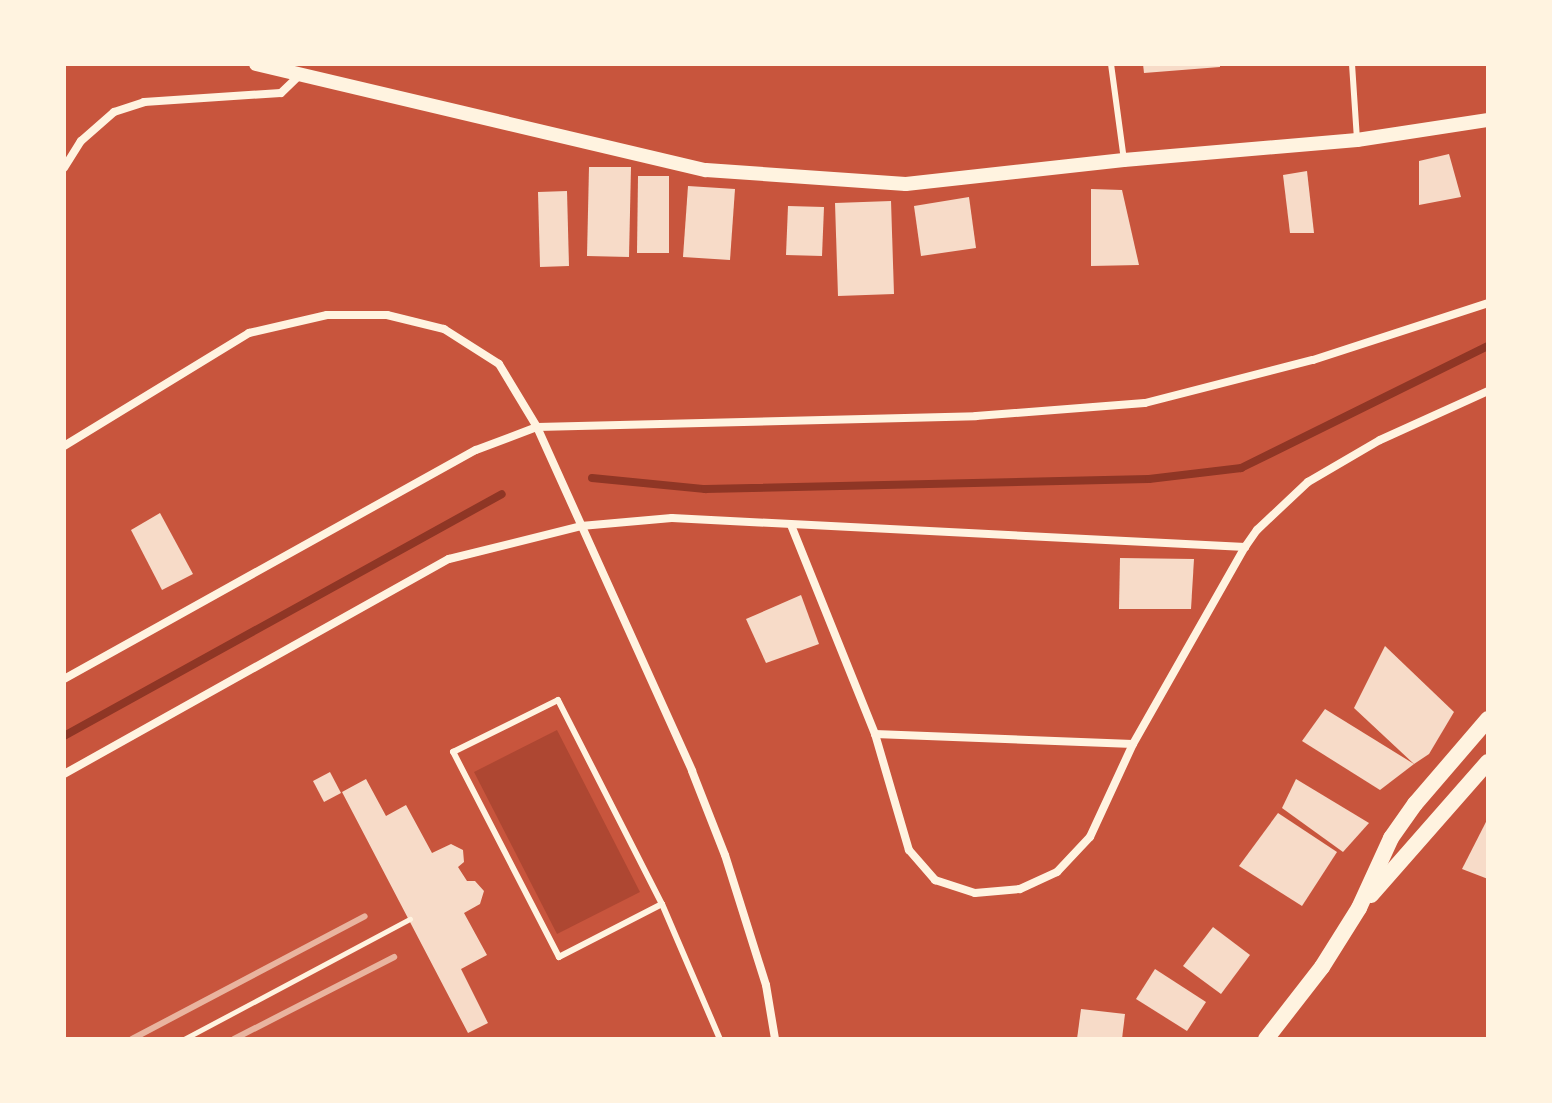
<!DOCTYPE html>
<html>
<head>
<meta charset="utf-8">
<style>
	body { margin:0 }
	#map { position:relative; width:1552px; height:1103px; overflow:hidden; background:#c8553d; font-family:"Exo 2",sans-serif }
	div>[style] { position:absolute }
	.green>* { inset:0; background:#ae4732 }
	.stream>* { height:8px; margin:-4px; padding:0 4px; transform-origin:4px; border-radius:4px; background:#8f3625 }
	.building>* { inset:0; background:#f7dbc8 }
	.path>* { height:5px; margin:-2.5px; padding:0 2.5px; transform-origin:2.5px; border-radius:2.5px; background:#fff3e0 }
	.service>* { height:6px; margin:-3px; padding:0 3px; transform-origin:3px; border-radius:3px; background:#fff3e0 }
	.minor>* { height:8px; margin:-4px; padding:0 4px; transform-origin:4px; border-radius:4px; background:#fff3e0 }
	.tertiary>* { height:14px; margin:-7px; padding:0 7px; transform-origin:7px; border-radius:7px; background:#fff3e0 }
	.secondary>* { height:16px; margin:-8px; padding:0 8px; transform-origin:8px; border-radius:8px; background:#fff3e0 }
	.rail>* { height:6px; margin:-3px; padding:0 3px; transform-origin:3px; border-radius:3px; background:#e9b49f }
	span { translate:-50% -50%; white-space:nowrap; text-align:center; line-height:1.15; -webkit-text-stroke:8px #fff3e0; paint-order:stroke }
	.frame { position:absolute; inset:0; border:66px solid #fff3e0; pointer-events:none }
</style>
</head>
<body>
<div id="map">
	<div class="green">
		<i style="clip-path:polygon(557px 730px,640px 892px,557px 934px,474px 772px)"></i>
	</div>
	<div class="stream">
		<i style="left:592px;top:478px;width:114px;rotate:5.6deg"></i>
		<i style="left:705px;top:489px;width:444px;rotate:-1.3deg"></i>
		<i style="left:1149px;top:479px;width:93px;rotate:-6.8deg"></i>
		<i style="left:1241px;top:468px;width:275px;rotate:-26.3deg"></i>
		<i style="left:64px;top:736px;width:500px;rotate:-28.92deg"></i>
	</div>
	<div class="building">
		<i style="clip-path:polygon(1143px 64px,1220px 64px,1220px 67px,1144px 73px)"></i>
		<i style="clip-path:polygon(1449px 154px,1461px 197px,1419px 205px,1419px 161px)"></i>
		<i style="clip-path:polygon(589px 167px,631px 167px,629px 257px,587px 256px)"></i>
		<i style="clip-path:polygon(1307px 171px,1314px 233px,1290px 233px,1283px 175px)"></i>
		<i style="clip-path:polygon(638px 176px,669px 176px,669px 253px,637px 253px)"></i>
		<i style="clip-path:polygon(688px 186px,735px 189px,730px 260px,683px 257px)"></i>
		<i style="clip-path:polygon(1091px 189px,1122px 190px,1139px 265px,1091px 266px)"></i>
		<i style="clip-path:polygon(567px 191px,569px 266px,540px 267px,538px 192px)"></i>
		<i style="clip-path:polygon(969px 197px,976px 248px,921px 256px,914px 206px)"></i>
		<i style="clip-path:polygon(891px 201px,894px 294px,838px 296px,835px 203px)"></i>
		<i style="clip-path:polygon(788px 206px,824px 207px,822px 256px,786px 255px)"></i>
		<i style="clip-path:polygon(160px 513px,193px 574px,162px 590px,131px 530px)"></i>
		<i style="clip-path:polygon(1120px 558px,1194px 559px,1191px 609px,1119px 609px)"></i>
		<i style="clip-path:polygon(801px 595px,819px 644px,766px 663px,746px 619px)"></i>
		<i style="clip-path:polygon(1385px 646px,1454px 712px,1429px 754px,1414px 764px,1354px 708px)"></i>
		<i style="clip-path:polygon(1325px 709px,1414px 764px,1380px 790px,1302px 741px)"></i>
		<i style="clip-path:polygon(330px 772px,341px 793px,324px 802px,313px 781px)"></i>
		<i style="clip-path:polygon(366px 779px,386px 816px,406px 805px,432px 853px,451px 844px,463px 850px,464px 862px,458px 867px,467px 881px,475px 881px,484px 891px,480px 904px,464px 913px,487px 955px,461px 969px,488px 1023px,468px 1033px,342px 792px)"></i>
		<i style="clip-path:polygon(1296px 779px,1369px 823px,1343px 852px,1282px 808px)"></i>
		<i style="clip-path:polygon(1278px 813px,1337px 852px,1302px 906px,1239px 866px)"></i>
		<i style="clip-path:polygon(1488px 818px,1488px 879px,1462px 869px)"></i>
		<i style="clip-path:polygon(1213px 927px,1250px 955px,1221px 994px,1183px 966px)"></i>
		<i style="clip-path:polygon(1155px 969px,1206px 1002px,1187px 1031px,1136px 999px)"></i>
		<i style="clip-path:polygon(1081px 1009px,1125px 1014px,1122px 1039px,1077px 1039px)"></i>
	</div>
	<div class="path">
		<i style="left:184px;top:1039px;width:256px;rotate:-28deg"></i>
	</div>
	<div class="service">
		<i style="left:1111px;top:64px;width:97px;rotate:82.3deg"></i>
		<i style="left:1352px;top:64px;width:76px;rotate:86.2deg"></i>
		<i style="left:662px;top:904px;width:116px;rotate:152.8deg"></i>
		<i style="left:559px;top:957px;width:231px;rotate:-117.3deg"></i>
		<i style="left:453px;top:752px;width:117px;rotate:-26.3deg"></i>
		<i style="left:558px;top:700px;width:229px;rotate:63deg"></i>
		<i style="left:662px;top:904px;width:147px;rotate:66.8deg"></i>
	</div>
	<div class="minor">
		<i style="left:64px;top:168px;width:32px;rotate:-58deg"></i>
		<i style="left:81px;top:141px;width:44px;rotate:-41.3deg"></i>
		<i style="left:114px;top:112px;width:32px;rotate:-18deg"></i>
		<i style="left:144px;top:102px;width:137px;rotate:-3.8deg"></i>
		<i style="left:281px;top:93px;width:28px;rotate:-44deg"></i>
		<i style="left:64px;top:446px;width:217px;rotate:-31.4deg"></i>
		<i style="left:249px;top:333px;width:80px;rotate:-13deg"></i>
		<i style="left:327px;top:315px;width:60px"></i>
		<i style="left:387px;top:315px;width:59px;rotate:13.8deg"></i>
		<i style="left:444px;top:329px;width:65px;rotate:32.5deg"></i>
		<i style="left:499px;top:364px;width:74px;rotate:58.9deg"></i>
		<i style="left:537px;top:427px;width:377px;rotate:65.7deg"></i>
		<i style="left:692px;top:771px;width:90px;rotate:68.6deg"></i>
		<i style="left:725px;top:855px;width:136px;rotate:72.5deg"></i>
		<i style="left:766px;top:985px;width:55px;rotate:80.5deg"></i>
		<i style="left:791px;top:525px;width:225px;rotate:68.1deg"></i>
		<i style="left:875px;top:734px;width:258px;rotate:2.2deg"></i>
		<i style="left:1133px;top:744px;width:227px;rotate:-60.4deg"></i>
		<i style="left:64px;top:679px;width:471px;rotate:-29.1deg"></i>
		<i style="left:476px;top:450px;width:65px;rotate:-20.7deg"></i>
		<i style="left:537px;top:427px;width:439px;rotate:-1.4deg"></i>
		<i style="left:976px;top:416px;width:169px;rotate:-4.4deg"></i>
		<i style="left:1145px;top:403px;width:173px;rotate:-14.4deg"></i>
		<i style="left:1313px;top:360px;width:184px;rotate:-18deg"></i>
		<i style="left:875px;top:734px;width:121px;rotate:73.7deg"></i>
		<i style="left:909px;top:850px;width:40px;rotate:49deg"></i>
		<i style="left:935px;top:880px;width:42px;rotate:18deg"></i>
		<i style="left:975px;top:893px;width:45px;rotate:-5.1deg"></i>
		<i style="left:1020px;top:889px;width:41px;rotate:-24.7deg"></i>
		<i style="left:1057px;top:872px;width:48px;rotate:-46.7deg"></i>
		<i style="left:1090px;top:837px;width:102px;rotate:-65.2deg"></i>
		<i style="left:64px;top:774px;width:441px;rotate:-29.2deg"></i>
		<i style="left:449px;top:559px;width:136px;rotate:-14deg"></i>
		<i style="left:581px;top:526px;width:91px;rotate:-5deg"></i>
		<i style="left:672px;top:518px;width:574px;rotate:2.9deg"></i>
		<i style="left:1245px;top:547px;width:21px;rotate:-55deg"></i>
		<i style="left:1257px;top:530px;width:70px;rotate:-43.3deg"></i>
		<i style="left:1308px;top:482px;width:83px;rotate:-30.3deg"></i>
		<i style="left:1380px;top:440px;width:119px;rotate:-24.4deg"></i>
	</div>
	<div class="tertiary">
		<i style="left:256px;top:64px;width:462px;rotate:13.3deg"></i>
		<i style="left:706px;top:170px;width:200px;rotate:4deg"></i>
		<i style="left:906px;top:184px;width:219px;rotate:-6.3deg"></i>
		<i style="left:1124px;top:160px;width:234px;rotate:-4.9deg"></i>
		<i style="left:1357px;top:140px;width:133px;rotate:-8.7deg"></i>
	</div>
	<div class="secondary">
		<i style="left:1371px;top:895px;width:177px;rotate:-48.7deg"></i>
		<i style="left:1266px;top:1039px;width:91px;rotate:-52.1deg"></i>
		<i style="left:1322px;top:967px;width:70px;rotate:-57.9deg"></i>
		<i style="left:1359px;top:908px;width:77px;rotate:-65.4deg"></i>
		<i style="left:1391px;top:838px;width:42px;rotate:-54.8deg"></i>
		<i style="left:1415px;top:804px;width:112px;rotate:-49.3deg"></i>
	</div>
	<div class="rail">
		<i style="left:132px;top:1039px;width:263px;rotate:-27.8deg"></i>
		<i style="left:234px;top:1039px;width:180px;rotate:-27.1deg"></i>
	</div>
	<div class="frame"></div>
</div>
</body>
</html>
